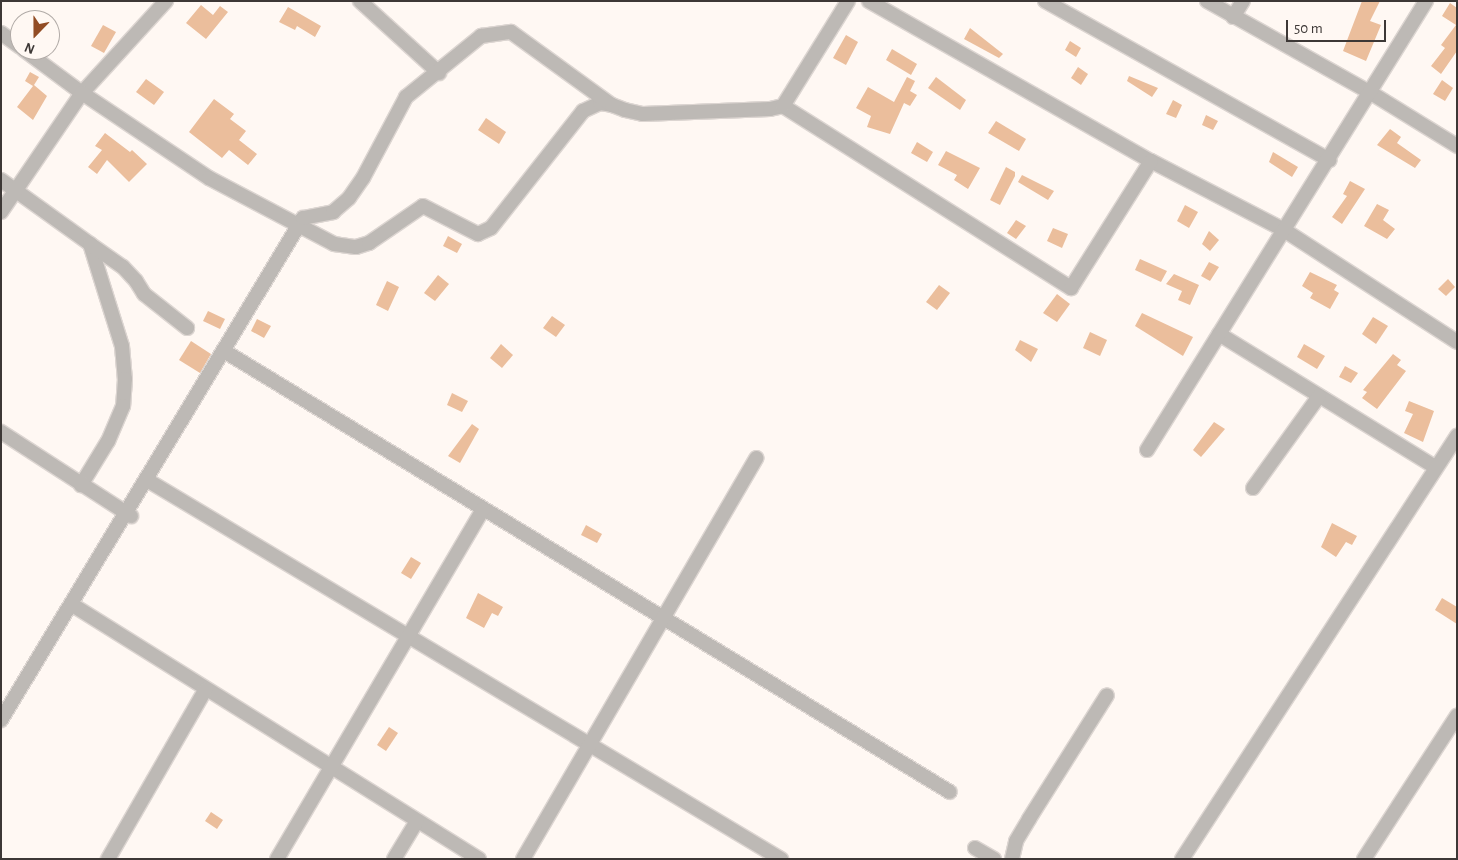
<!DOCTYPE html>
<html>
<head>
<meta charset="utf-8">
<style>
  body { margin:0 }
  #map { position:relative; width:1458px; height:860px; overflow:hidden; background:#fff8f3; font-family:"Alegreya Sans",sans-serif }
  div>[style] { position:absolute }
  .building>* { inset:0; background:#ebbe9c }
  .roads { filter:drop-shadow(1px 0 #dcd5d1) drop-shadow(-1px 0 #dcd5d1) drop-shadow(0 1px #dcd5d1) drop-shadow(0 -1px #dcd5d1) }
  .minor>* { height:14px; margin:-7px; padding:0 7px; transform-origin:7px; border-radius:7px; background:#bdb9b5 }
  span { translate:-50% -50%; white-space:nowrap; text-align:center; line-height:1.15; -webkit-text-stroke:4px #fff8f3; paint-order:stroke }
  .frame { position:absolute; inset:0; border:2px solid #3d3836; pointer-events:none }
  .north { position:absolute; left:10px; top:10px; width:50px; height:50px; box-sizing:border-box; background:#fff8f3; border:1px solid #b1aba7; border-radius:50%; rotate:202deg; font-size:14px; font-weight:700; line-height:20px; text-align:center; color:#3d3836 }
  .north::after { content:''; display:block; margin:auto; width:18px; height:22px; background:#924c24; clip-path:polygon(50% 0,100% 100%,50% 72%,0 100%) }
  .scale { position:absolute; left:1286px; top:20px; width:100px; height:22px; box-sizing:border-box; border:2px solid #3d3836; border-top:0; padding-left:6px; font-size:15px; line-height:18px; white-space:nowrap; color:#3d3836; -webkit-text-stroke:4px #fff8f3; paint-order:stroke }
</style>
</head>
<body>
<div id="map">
  <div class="building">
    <div style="clip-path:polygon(1362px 1px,1380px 1px,1370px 21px,1381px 25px,1366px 61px,1343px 51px)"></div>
    <div style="clip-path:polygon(1450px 3px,1457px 8px,1457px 51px,1441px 74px,1431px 66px,1445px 48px,1441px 45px,1456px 25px,1442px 16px)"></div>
    <div style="clip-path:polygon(201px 5px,213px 15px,220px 6px,228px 12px,206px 39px,186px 23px)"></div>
    <div style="clip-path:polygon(288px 7px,321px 26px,315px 37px,297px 26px,295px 30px,279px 22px)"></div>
    <div style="clip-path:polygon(103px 25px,116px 32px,104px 53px,91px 46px)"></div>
    <div style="clip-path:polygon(970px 28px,1003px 54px,999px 58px,964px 39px)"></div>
    <div style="clip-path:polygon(846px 35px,858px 42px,846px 65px,833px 58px)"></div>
    <div style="clip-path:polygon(1070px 41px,1081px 48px,1076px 57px,1065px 50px)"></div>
    <div style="clip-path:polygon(892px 49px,917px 64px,911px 75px,886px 60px)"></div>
    <div style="clip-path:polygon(1078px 67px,1088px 74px,1081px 85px,1071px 78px)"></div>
    <div style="clip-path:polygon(30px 72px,39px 77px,34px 85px,47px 96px,33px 120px,17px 107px,33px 86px,25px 81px)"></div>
    <div style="clip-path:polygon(1129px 76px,1158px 88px,1152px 97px,1127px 81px)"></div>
    <div style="clip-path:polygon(907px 77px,915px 81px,910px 91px,917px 95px,910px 106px,904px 103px,890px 134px,867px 127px,871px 116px,856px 108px,868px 87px,894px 102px)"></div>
    <div style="clip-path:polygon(936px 77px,966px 100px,960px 110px,928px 88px)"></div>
    <div style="clip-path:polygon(146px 79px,164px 92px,154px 105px,136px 92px)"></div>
    <div style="clip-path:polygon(1442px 80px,1453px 88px,1445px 101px,1433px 94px)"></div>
    <div style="clip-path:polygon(214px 99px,234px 114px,230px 119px,246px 131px,239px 140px,257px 154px,248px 165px,229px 150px,222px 158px,189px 132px)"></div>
    <div style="clip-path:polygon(1173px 100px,1182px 105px,1176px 118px,1166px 114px)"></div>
    <div style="clip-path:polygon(1206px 115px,1218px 121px,1213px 130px,1202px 125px)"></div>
    <div style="clip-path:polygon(486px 118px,506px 132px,499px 144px,478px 130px)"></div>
    <div style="clip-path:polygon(996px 121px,1026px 139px,1019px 151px,988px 133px)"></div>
    <div style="clip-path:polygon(1390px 129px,1401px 137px,1397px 143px,1421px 160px,1415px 168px,1377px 145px)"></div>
    <div style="clip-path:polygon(105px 133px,130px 152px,132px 150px,147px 164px,129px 182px,107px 160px,97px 174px,88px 167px,102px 150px,95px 146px)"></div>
    <div style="clip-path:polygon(917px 142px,933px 152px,927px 162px,911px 153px)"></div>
    <div style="clip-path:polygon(946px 151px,980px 168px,968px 189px,954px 180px,957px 175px,938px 165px)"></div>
    <div style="clip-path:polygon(1273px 152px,1298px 167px,1292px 177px,1269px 162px)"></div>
    <div style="clip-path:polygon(1006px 167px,1015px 172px,1015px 176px,1000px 205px,990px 200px)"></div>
    <div style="clip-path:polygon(1022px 175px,1054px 191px,1048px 200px,1018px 182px)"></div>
    <div style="clip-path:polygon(1350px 181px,1365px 189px,1342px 224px,1332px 217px,1347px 196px,1343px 194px)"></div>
    <div style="clip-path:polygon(1377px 204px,1389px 210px,1383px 220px,1395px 229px,1387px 239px,1364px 226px)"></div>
    <div style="clip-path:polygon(1185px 205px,1198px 212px,1189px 228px,1177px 221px)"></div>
    <div style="clip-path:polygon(1016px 220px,1026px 226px,1016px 239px,1007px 233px)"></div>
    <div style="clip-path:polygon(1053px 228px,1068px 234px,1062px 248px,1047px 241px)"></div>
    <div style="clip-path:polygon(1209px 231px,1219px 240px,1210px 251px,1202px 244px)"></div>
    <div style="clip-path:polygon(448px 236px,462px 244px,457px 253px,443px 246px)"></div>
    <div style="clip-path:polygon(1140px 259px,1167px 271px,1161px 282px,1135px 270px)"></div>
    <div style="clip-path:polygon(1209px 262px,1219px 267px,1210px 281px,1201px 276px)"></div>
    <div style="clip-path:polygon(1310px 272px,1337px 285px,1334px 290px,1339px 293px,1330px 309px,1310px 298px,1313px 293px,1302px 286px)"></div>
    <div style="clip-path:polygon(1174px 274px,1199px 285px,1190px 305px,1178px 300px,1182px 291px,1166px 284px)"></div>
    <div style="clip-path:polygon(438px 275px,449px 284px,435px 301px,424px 293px)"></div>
    <div style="clip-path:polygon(1448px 279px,1455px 287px,1446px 296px,1438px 289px)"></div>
    <div style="clip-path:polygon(387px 281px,399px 287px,388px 311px,376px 305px)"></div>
    <div style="clip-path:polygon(939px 285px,950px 293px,937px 310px,926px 302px)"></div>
    <div style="clip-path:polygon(1057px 294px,1070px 304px,1057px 322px,1043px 313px)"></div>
    <div style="clip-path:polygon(208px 311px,225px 319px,220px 329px,203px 321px)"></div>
    <div style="clip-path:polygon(1142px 313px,1193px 337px,1183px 356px,1135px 326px)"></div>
    <div style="clip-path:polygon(552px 316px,565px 325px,556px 337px,543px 328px)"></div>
    <div style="clip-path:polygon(1373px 317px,1388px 326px,1376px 344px,1362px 334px)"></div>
    <div style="clip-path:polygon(257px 319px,271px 326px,264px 338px,251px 331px)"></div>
    <div style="clip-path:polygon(1090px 332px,1107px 340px,1100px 356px,1083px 348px)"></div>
    <div style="clip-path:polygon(1020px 340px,1038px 349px,1031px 362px,1015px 350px)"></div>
    <div style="clip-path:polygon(191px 341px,211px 354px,200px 373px,179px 360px)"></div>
    <div style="clip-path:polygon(501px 344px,513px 355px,502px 368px,490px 358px)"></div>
    <div style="clip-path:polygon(1304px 344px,1325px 356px,1317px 369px,1297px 357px)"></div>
    <div style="clip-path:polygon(1393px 354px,1401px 360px,1397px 365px,1406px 371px,1377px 409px,1362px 398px,1367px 392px,1363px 390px)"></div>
    <div style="clip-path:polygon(1345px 366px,1358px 373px,1351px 383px,1339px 377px)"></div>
    <div style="clip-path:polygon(452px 393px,468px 401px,462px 412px,447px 405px)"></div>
    <div style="clip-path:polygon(1409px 401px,1434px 411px,1423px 442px,1404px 433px,1413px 414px,1405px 411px)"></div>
    <div style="clip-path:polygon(1214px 422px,1225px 429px,1201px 457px,1193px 450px)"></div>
    <div style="clip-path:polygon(472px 424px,479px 429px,460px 463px,448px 456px)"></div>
    <div style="clip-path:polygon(1332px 523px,1357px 536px,1352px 545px,1346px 542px,1336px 557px,1321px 547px)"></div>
    <div style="clip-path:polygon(586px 525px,602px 534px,597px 543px,581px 535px)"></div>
    <div style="clip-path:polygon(411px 557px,421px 563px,411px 579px,401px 573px)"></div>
    <div style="clip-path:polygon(478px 593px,503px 607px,498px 616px,492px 613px,484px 628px,466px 618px)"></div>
    <div style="clip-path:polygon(1442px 598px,1457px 607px,1457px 624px,1435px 610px)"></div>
    <div style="clip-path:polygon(389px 727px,398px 733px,386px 751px,377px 745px)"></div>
    <div style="clip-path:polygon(211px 812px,223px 820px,217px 829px,205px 821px)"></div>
  </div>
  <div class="roads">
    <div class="minor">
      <div style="left:360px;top:1px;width:107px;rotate:42.3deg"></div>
      <div style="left:869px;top:1px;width:324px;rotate:29.6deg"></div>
      <div style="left:1151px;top:161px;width:150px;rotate:27.4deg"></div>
      <div style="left:1284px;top:230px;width:206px;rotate:32.9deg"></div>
      <div style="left:1045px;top:1px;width:326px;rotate:29.2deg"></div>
      <div style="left:1207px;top:1px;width:188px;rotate:29.3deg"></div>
      <div style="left:1371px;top:93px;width:101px;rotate:31.6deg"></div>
      <div style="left:1233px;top:17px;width:19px;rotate:-58deg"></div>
      <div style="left:1px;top:33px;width:24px;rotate:36deg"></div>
      <div style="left:24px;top:50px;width:72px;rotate:36.6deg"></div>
      <div style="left:82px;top:93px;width:125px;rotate:-47.6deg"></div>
      <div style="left:783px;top:106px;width:341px;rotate:32.3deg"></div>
      <div style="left:1071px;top:288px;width:150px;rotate:-57.8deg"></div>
      <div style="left:1px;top:180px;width:110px;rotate:35.7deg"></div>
      <div style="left:90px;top:244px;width:107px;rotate:72.6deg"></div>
      <div style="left:122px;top:346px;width:33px;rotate:85deg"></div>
      <div style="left:125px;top:379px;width:27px;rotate:94deg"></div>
      <div style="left:123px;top:406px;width:38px;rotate:113deg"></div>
      <div style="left:108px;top:441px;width:52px;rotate:121.5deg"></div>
      <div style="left:1px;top:212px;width:144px;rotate:-55.8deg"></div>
      <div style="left:82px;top:93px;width:153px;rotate:33.8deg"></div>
      <div style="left:209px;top:178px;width:141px;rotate:27.8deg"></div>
      <div style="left:334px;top:244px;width:22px;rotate:8deg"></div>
      <div style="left:356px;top:247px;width:14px;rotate:-17deg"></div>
      <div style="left:369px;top:243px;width:65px;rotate:-34.4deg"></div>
      <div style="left:423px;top:206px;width:62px;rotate:27deg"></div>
      <div style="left:478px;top:234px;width:14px;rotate:-25deg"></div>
      <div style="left:491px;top:228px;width:149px;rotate:-51.8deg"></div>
      <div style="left:583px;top:111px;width:19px;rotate:-25deg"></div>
      <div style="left:600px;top:103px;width:12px;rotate:9deg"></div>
      <div style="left:90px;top:244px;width:40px;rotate:34.9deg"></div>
      <div style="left:123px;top:267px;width:19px;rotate:47deg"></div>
      <div style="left:136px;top:281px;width:15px;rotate:58deg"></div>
      <div style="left:144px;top:294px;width:55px;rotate:38.3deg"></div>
      <div style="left:1219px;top:334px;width:254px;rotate:31.6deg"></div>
      <div style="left:224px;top:351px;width:849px;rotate:31.28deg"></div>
      <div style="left:1px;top:432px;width:155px;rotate:32.9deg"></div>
      <div style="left:1147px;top:450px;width:529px;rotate:-58.14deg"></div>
      <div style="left:147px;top:480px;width:739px;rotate:30.87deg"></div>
      <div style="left:1253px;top:488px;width:113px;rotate:-54.3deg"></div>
      <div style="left:71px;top:604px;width:481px;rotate:32deg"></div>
      <div style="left:1px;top:720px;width:586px;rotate:-58.97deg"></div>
      <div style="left:303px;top:218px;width:31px;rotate:-11deg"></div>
      <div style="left:333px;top:212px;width:21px;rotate:-41deg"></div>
      <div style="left:349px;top:198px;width:24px;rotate:-55deg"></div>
      <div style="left:363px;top:178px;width:92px;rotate:-62deg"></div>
      <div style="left:406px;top:97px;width:97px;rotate:-39.1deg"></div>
      <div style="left:481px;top:36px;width:30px;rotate:-8deg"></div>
      <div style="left:511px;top:32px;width:125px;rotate:35.9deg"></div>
      <div style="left:612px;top:105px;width:14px;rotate:21deg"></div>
      <div style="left:625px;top:110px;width:18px;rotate:13deg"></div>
      <div style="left:643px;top:114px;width:127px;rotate:-2.3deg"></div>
      <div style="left:770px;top:109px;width:13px;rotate:-13deg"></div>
      <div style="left:783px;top:106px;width:123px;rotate:-58.2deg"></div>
      <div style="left:975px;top:848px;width:22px;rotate:30deg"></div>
      <div style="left:108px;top:859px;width:195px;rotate:-60.1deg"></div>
      <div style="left:277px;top:859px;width:406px;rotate:-59.5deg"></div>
      <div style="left:394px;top:859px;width:44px;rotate:-58.8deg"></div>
      <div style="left:523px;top:859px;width:464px;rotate:-59.8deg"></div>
      <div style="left:1012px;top:859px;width:18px;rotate:-77deg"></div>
      <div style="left:1016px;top:841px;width:26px;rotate:-59deg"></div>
      <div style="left:1029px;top:819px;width:146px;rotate:-57.8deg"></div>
      <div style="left:1182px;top:859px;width:505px;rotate:-56.97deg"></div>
      <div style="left:1364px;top:859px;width:171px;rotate:-57deg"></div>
    </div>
  </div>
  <div class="frame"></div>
  <div class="north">N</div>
  <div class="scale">50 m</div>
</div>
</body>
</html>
